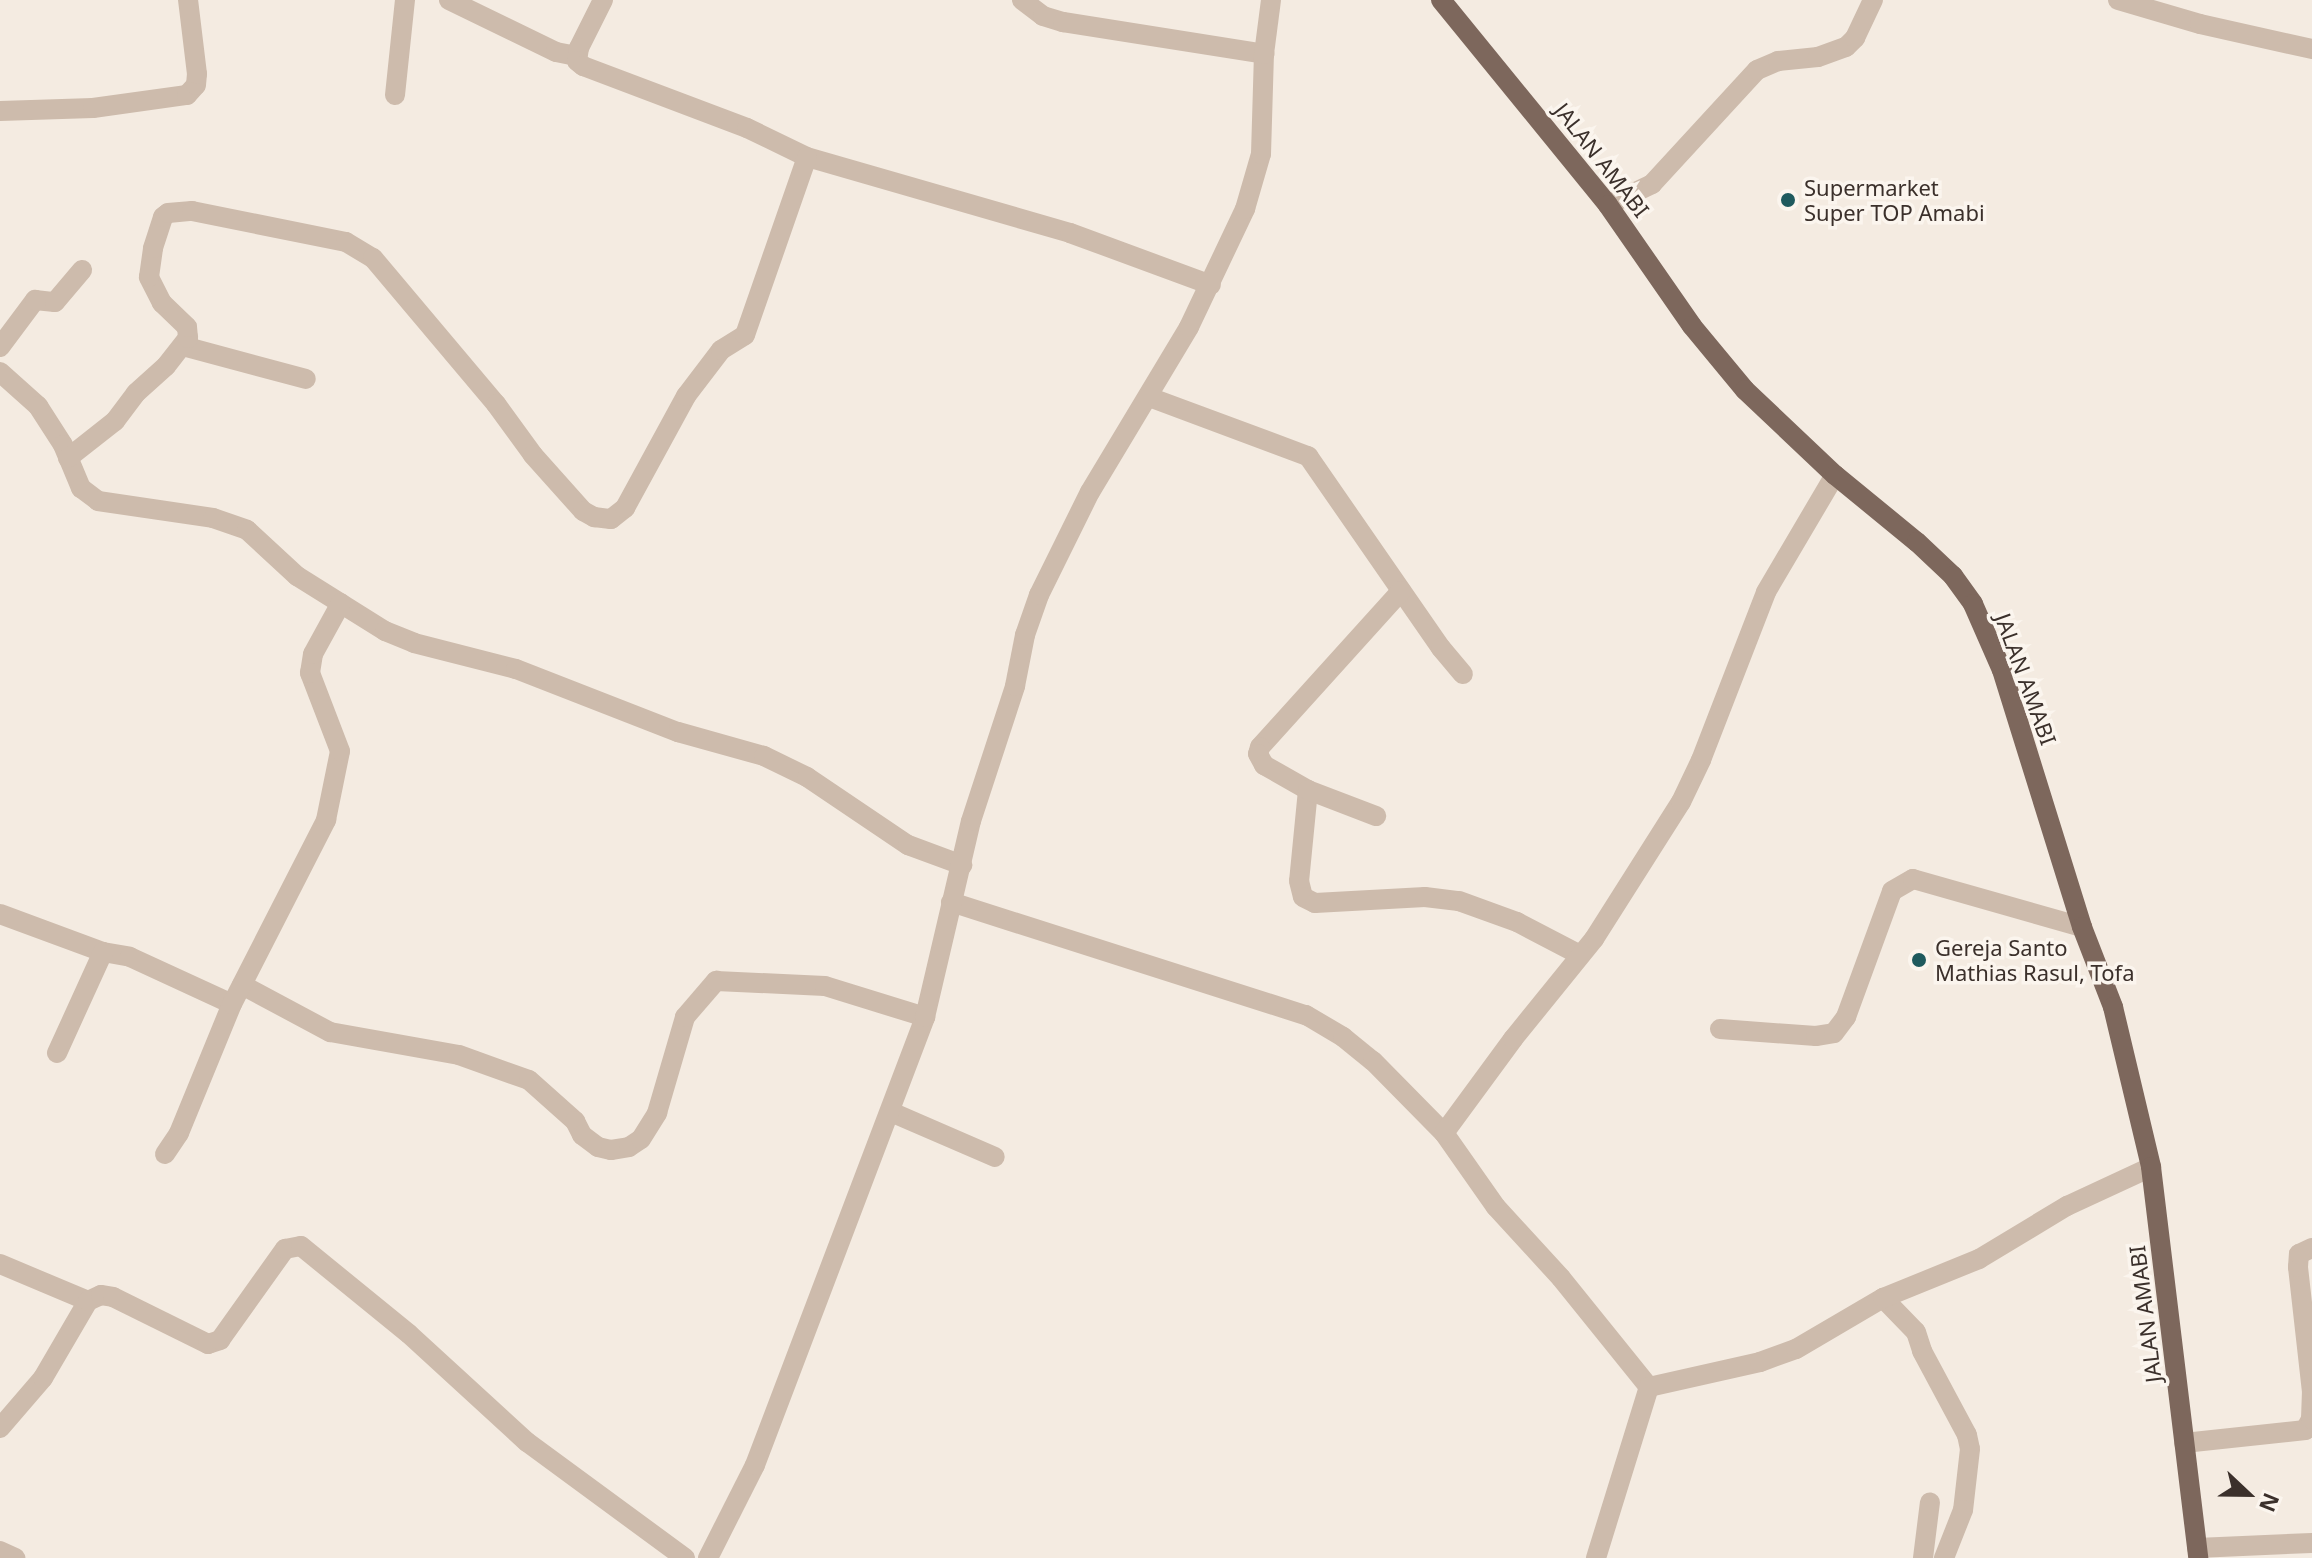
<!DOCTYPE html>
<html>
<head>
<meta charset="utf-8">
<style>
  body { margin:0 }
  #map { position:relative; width:2312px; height:1558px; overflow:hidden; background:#f4ebe1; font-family:"Noto Sans",sans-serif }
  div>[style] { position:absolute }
  .minor>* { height:20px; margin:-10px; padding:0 10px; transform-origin:10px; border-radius:10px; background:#cdbbac }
  .primary>* { height:20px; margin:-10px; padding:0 10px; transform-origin:10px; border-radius:10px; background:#7d675c }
  .dots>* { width:22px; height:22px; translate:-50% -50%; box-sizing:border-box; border:4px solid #fbf5ee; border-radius:50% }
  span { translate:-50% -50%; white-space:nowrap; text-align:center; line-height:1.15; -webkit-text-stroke:7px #fbf5ee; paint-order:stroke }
  .street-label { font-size:22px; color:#3b302b }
  .poi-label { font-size:22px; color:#3b302b }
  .left { translate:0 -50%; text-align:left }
  .north { position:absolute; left:2208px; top:1454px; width:80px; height:80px; -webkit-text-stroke:6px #fbf5ee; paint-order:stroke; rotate:112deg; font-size:22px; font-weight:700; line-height:32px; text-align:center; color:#3b302b }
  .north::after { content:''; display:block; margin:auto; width:28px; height:36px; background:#3b302b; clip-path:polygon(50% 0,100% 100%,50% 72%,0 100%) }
</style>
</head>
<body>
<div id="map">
  <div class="minor">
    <div style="left:449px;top:0;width:119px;rotate:25.9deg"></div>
    <div style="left:556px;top:52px;width:20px;rotate:11deg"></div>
    <div style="left:603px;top:0;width:54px;rotate:116.6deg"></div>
    <div style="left:579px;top:48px;width:13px;rotate:99deg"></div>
    <div style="left:577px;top:61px;width:8px;rotate:40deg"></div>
    <div style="left:583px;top:66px;width:175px;rotate:20.7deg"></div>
    <div style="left:747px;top:128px;width:67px;rotate:25.8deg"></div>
    <div style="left:807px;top:157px;width:274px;rotate:16.1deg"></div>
    <div style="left:1070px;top:233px;width:150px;rotate:20.2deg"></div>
    <div style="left:1022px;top:0;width:26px;rotate:37deg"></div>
    <div style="left:1043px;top:16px;width:21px;rotate:17deg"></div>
    <div style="left:1063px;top:22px;width:204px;rotate:9deg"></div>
    <div style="left:2118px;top:0;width:85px;rotate:16.3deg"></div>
    <div style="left:2200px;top:24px;width:115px;rotate:12.6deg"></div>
    <div style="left:395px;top:95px;width:96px;rotate:-84deg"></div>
    <div style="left:0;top:111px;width:93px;rotate:-1.8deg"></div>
    <div style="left:93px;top:108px;width:95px;rotate:-7.9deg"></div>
    <div style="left:187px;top:95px;width:13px;rotate:-48deg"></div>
    <div style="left:196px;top:85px;width:11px;rotate:-85deg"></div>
    <div style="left:197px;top:74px;width:75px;rotate:-96.9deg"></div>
    <div style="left:1608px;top:205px;width:49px;rotate:-25.5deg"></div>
    <div style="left:1652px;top:184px;width:155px;rotate:-47.4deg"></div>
    <div style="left:1757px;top:70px;width:23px;rotate:-23deg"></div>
    <div style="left:1778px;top:61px;width:40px;rotate:-5.7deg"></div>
    <div style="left:1818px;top:57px;width:30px;rotate:-20deg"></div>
    <div style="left:1846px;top:47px;width:13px;rotate:-45deg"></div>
    <div style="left:1855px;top:38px;width:42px;rotate:-64.7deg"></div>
    <div style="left:183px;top:346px;width:127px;rotate:15deg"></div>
    <div style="left:0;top:347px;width:59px;rotate:-53.3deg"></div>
    <div style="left:35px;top:300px;width:20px;rotate:6deg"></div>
    <div style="left:55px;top:302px;width:42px;rotate:-49.8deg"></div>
    <div style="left:0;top:372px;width:51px;rotate:41.8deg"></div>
    <div style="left:38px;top:406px;width:46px;rotate:57.3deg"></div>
    <div style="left:63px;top:445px;width:47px;rotate:67.3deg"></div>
    <div style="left:81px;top:488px;width:21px;rotate:37deg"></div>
    <div style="left:98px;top:501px;width:116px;rotate:8.4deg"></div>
    <div style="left:213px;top:518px;width:36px;rotate:19deg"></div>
    <div style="left:247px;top:530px;width:68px;rotate:42.6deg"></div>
    <div style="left:297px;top:576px;width:104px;rotate:32deg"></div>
    <div style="left:385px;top:631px;width:31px;rotate:22deg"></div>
    <div style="left:414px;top:643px;width:105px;rotate:14.3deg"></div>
    <div style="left:516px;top:669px;width:174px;rotate:21.3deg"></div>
    <div style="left:678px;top:732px;width:89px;rotate:15.6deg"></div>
    <div style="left:764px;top:756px;width:48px;rotate:26deg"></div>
    <div style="left:807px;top:777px;width:122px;rotate:34deg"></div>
    <div style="left:908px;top:845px;width:58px;rotate:20.3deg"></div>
    <div style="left:1149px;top:397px;width:170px;rotate:20.4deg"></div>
    <div style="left:1308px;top:456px;width:234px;rotate:55.3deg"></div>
    <div style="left:1441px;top:648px;width:34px;rotate:50deg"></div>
    <div style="left:68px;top:458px;width:60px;rotate:-38.2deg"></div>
    <div style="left:115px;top:421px;width:35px;rotate:-53deg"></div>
    <div style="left:136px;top:393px;width:40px;rotate:-42deg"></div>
    <div style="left:166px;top:366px;width:36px;rotate:-52deg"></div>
    <div style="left:188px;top:338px;width:11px;rotate:-95deg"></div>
    <div style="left:187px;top:327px;width:35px;rotate:-136deg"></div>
    <div style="left:162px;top:303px;width:29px;rotate:-117deg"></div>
    <div style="left:149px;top:277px;width:29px;rotate:-82deg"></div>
    <div style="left:153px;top:248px;width:33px;rotate:-72deg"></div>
    <div style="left:163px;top:217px;width:6px;rotate:-39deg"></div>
    <div style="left:168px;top:213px;width:24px;rotate:-5deg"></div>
    <div style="left:192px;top:211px;width:157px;rotate:11.4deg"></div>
    <div style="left:346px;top:242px;width:31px;rotate:31deg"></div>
    <div style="left:373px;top:258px;width:191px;rotate:49.9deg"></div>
    <div style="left:496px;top:404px;width:63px;rotate:54deg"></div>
    <div style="left:533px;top:455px;width:75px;rotate:48.2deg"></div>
    <div style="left:583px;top:511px;width:13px;rotate:29deg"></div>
    <div style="left:594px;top:517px;width:17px;rotate:7deg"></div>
    <div style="left:611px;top:519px;width:18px;rotate:-38deg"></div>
    <div style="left:625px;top:508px;width:128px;rotate:-61.4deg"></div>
    <div style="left:686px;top:396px;width:58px;rotate:-52.7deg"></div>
    <div style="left:721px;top:350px;width:28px;rotate:-32deg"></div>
    <div style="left:745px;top:335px;width:188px;rotate:-70.8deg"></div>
    <div style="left:1401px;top:591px;width:210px;rotate:132.1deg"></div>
    <div style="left:1260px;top:747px;width:7px;rotate:106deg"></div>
    <div style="left:1258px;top:754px;width:13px;rotate:61deg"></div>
    <div style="left:1264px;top:765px;width:51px;rotate:29.6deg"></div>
    <div style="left:1308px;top:790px;width:91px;rotate:95.6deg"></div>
    <div style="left:1299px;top:881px;width:16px;rotate:76deg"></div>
    <div style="left:1303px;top:897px;width:13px;rotate:27deg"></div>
    <div style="left:1315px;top:903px;width:110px;rotate:-3.1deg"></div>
    <div style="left:1425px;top:897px;width:34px;rotate:7deg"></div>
    <div style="left:1459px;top:901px;width:62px;rotate:19.9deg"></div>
    <div style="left:1517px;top:922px;width:71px;rotate:27.6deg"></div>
    <div style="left:1308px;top:790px;width:73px;rotate:20.9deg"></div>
    <div style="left:951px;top:902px;width:373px;rotate:17.7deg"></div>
    <div style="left:1306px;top:1015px;width:43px;rotate:30.7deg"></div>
    <div style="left:1343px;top:1037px;width:38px;rotate:39deg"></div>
    <div style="left:1373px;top:1061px;width:101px;rotate:45.4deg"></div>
    <div style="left:1444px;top:1133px;width:90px;rotate:54.9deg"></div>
    <div style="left:1496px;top:1207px;width:96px;rotate:47.5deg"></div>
    <div style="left:1561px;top:1278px;width:140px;rotate:51.1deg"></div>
    <div style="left:0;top:914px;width:110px;rotate:20.3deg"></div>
    <div style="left:103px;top:952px;width:27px;rotate:10deg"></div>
    <div style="left:130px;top:957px;width:112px;rotate:24.7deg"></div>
    <div style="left:242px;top:985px;width:100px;rotate:28.1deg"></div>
    <div style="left:330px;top:1032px;width:131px;rotate:10.1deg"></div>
    <div style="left:459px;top:1055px;width:74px;rotate:19.7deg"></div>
    <div style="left:529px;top:1080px;width:62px;rotate:41.7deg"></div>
    <div style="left:575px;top:1121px;width:16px;rotate:63deg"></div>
    <div style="left:582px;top:1135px;width:20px;rotate:37deg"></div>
    <div style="left:598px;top:1147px;width:13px;rotate:13deg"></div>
    <div style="left:611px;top:1150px;width:18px;rotate:-9deg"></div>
    <div style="left:629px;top:1147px;width:14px;rotate:-34deg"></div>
    <div style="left:641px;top:1139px;width:31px;rotate:-58deg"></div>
    <div style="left:657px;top:1113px;width:100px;rotate:-73.7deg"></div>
    <div style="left:685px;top:1017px;width:48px;rotate:-49.3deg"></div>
    <div style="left:716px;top:981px;width:109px;rotate:2.6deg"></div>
    <div style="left:825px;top:986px;width:105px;rotate:17.2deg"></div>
    <div style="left:1720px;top:1029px;width:96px;rotate:4.2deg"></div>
    <div style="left:1816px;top:1036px;width:18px;rotate:-9deg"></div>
    <div style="left:1834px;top:1033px;width:20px;rotate:-53deg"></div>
    <div style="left:1846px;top:1017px;width:134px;rotate:-69.9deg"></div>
    <div style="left:1892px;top:891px;width:24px;rotate:-30deg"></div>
    <div style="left:1913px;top:879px;width:176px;rotate:15.9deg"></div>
    <div style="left:57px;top:1053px;width:111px;rotate:-65.5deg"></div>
    <div style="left:891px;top:1112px;width:113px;rotate:23.4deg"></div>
    <div style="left:1444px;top:1133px;width:117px;rotate:-53.7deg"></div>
    <div style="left:1513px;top:1039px;width:129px;rotate:-51deg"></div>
    <div style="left:1594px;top:939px;width:162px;rotate:-57.6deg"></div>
    <div style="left:1681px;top:802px;width:47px;rotate:-64.5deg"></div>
    <div style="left:1701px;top:760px;width:180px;rotate:-68.8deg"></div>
    <div style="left:1766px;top:592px;width:136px;rotate:-59.5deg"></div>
    <div style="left:165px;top:1154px;width:25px;rotate:-56deg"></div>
    <div style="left:179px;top:1133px;width:139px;rotate:-67.7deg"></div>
    <div style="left:232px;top:1004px;width:207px;rotate:-62.9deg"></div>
    <div style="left:326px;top:820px;width:70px;rotate:-78.5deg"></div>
    <div style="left:340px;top:751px;width:84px;rotate:-111deg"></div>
    <div style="left:310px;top:673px;width:19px;rotate:-81deg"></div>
    <div style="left:313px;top:654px;width:58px;rotate:-61.2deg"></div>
    <div style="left:0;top:1264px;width:95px;rotate:22.8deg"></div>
    <div style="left:1883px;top:1298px;width:47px;rotate:45.9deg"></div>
    <div style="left:1916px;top:1332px;width:20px;rotate:72deg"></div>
    <div style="left:1922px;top:1351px;width:95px;rotate:61.8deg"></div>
    <div style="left:1967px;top:1435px;width:14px;rotate:78deg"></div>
    <div style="left:1970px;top:1449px;width:61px;rotate:96.5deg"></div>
    <div style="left:1963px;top:1510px;width:52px;rotate:111.6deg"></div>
    <div style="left:2312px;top:1392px;width:126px;rotate:-96.4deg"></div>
    <div style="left:2298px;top:1267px;width:13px;rotate:-86deg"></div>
    <div style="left:2299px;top:1254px;width:14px;rotate:-25deg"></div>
    <div style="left:0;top:1428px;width:66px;rotate:-49.3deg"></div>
    <div style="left:43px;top:1378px;width:89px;rotate:-59.7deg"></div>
    <div style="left:88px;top:1301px;width:14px;rotate:-25deg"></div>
    <div style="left:101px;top:1295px;width:12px;rotate:9deg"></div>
    <div style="left:113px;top:1297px;width:106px;rotate:26.3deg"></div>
    <div style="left:208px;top:1344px;width:13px;rotate:-18deg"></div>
    <div style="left:220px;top:1340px;width:112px;rotate:-54.5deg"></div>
    <div style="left:285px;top:1249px;width:16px;rotate:-11deg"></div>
    <div style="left:301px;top:1246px;width:139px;rotate:39.2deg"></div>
    <div style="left:409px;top:1334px;width:160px;rotate:42.5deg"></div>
    <div style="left:527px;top:1442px;width:196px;rotate:36.3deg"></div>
    <div style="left:2184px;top:1443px;width:122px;rotate:-6.1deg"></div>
    <div style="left:2305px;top:1430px;width:13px;rotate:-61deg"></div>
    <div style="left:2311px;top:1419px;width:27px;rotate:-88deg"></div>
    <div style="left:2197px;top:1548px;width:115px;rotate:-2.5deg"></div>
    <div style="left:0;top:1551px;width:17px;rotate:25deg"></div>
    <div style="left:708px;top:1558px;width:104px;rotate:-63.2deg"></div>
    <div style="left:755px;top:1465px;width:479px;rotate:-69.2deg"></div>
    <div style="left:925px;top:1017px;width:201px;rotate:-76.8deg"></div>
    <div style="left:971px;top:821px;width:142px;rotate:-71.9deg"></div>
    <div style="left:1015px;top:686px;width:52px;rotate:-78.9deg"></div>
    <div style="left:1025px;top:635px;width:42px;rotate:-70.7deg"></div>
    <div style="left:1039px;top:595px;width:115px;rotate:-63.7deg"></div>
    <div style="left:1090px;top:492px;width:192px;rotate:-59deg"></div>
    <div style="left:1189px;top:327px;width:131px;rotate:-64.6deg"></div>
    <div style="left:1245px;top:209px;width:57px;rotate:-73.8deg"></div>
    <div style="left:1261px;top:154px;width:100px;rotate:-88.3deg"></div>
    <div style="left:1264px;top:54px;width:54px;rotate:-82.6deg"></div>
    <div style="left:1596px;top:1558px;width:179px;rotate:-72.8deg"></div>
    <div style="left:1649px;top:1387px;width:114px;rotate:-12.7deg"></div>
    <div style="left:1760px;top:1362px;width:38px;rotate:-20deg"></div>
    <div style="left:1796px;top:1349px;width:101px;rotate:-30.4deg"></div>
    <div style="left:1883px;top:1298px;width:104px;rotate:-22.1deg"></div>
    <div style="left:1979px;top:1259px;width:103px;rotate:-31.1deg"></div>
    <div style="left:2067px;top:1206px;width:93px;rotate:-24.9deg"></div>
    <div style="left:1923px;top:1558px;width:56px;rotate:-82.9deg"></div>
  </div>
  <div class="primary">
    <div style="left:1441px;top:0;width:264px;rotate:50.8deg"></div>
    <div style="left:1608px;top:205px;width:147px;rotate:55.2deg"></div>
    <div style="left:1692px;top:326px;width:83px;rotate:50.4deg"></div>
    <div style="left:1745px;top:390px;width:124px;rotate:43.4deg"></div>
    <div style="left:1835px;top:475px;width:106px;rotate:39.3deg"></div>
    <div style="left:1917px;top:542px;width:50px;rotate:43.4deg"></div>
    <div style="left:1953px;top:576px;width:34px;rotate:54deg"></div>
    <div style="left:1973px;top:604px;width:72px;rotate:66.3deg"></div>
    <div style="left:2002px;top:670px;width:269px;rotate:72.7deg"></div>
    <div style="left:2082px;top:927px;width:86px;rotate:68.8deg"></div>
    <div style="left:2113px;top:1007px;width:164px;rotate:76.6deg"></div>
    <div style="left:2151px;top:1167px;width:394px;rotate:83.1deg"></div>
  </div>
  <div class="dots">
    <div style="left:1788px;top:200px;background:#1f5a5e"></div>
    <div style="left:1919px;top:960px;background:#1f5a5e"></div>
  </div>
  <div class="street-label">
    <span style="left:1602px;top:160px;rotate:52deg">JALAN AMABI</span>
    <span style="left:2026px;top:679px;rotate:70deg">JALAN AMABI</span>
    <span style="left:2145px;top:1314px;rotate:-97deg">JALAN AMABI</span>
  </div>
  <div class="poi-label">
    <span class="left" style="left:1804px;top:200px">Supermarket<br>Super TOP Amabi</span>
    <span class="left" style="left:1935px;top:960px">Gereja Santo<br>Mathias Rasul, Tofa</span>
  </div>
  <div class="north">N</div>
</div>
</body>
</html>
